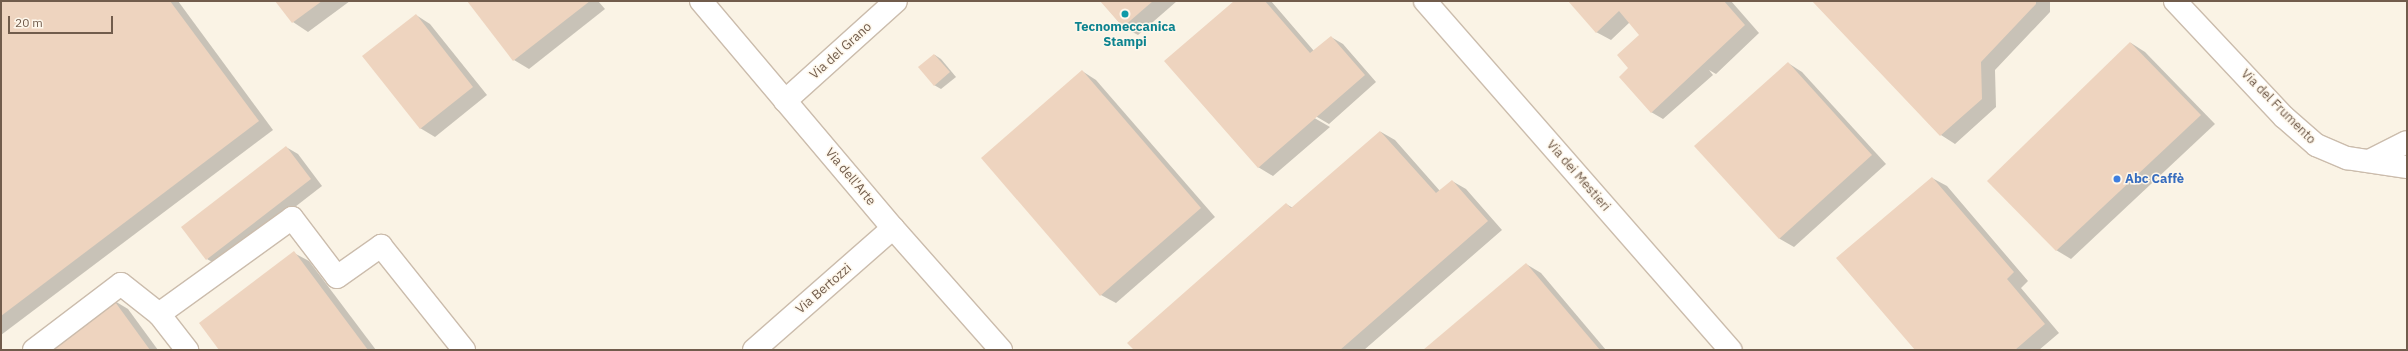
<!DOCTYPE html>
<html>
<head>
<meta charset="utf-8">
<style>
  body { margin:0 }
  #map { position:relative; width:2408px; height:351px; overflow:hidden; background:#faf3e5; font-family:"IBM Plex Sans",sans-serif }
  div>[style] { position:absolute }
  .shadow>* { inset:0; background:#0003 }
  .building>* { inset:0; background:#eed4bf }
  .roads { filter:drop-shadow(1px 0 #cbbcac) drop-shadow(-1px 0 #cbbcac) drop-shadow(0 1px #cbbcac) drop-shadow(0 -1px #cbbcac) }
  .minor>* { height:22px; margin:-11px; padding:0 11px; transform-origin:11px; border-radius:11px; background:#fff }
  .dots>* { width:11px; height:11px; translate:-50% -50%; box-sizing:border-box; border:2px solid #fef7eb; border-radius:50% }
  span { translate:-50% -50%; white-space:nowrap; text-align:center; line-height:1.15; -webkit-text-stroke:3px #fef7eb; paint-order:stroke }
  .culture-label { font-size:13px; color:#0d838f; font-weight:700 }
  .street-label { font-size:13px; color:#715c4c }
  .shop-label { font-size:13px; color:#366cbe; font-weight:700 }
  .left { translate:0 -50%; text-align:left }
  .frame { position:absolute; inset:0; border:2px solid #715c4c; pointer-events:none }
  .scale { position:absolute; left:8px; top:16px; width:105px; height:18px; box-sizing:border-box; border:2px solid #715c4c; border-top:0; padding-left:5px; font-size:12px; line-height:14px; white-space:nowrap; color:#715c4c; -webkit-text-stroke:3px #fef7eb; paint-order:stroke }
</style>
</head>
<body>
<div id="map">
  <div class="shadow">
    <div style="clip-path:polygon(1px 1px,178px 1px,273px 130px,1px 335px)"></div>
    <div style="clip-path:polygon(277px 1px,350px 1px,308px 32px,293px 22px)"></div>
    <div style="clip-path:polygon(468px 1px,598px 1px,605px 9px,529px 69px,514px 60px)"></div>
    <div style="clip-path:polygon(1101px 1px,1177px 1px,1138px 35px,1123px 27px)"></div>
    <div style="clip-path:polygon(1235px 1px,1271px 1px,1314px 51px,1331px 37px,1343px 44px,1376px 82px,1329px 124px,1312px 114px,1311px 116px,1330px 127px,1273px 176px,1258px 167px)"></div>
    <div style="clip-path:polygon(1570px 1px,1731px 1px,1759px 33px,1716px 74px,1709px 70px,1713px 75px,1663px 119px,1651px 112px,1630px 68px,1641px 35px,1630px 22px,1611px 40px,1596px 32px)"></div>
    <div style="clip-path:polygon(1813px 1px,2050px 1px,2050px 12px,1995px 70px,1996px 107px,1955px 144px,1941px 135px)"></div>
    <div style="clip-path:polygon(416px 15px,430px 24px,487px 95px,435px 137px,420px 128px)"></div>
    <div style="clip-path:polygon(2131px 43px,2145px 52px,2215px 124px,2071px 259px,2056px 250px)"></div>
    <div style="clip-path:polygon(935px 55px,941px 59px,956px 77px,941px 89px,934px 85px)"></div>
    <div style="clip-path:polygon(1788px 63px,1802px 72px,1886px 164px,1794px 247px,1780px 239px,1696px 146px)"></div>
    <div style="clip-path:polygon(1082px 71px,1096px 80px,1215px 217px,1116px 303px,1101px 295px)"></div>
    <div style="clip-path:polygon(1381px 132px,1395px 140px,1440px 191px,1452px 181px,1466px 189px,1502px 230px,1364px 350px,1135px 350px,1286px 204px,1293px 208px)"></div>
    <div style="clip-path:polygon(286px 147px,298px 154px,322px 186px,219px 266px,207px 259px)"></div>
    <div style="clip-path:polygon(1932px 178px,1947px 186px,2028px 281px,2021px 288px,2059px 333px,2039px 350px,1917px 350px)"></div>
    <div style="clip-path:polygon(294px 253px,309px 261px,376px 350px,220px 350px)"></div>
    <div style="clip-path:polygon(1526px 264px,1541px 273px,1606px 350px,1425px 350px)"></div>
    <div style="clip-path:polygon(113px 300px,128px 309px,158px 350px,49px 350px)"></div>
  </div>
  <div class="building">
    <div style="clip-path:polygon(1px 1px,170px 1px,259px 121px,1px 316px)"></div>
    <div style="clip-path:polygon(275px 1px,322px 1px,292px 23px)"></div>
    <div style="clip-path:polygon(467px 1px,590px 1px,513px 61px)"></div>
    <div style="clip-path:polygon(1100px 1px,1153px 1px,1123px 27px)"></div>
    <div style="clip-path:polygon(1234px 1px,1265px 1px,1310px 53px,1331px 36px,1365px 75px,1258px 168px,1164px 61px)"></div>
    <div style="clip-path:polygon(1568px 1px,1724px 1px,1745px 25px,1651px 113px,1619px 77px,1628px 68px,1617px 55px,1639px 35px,1619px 11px,1596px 33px)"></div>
    <div style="clip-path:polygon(1812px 1px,2036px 1px,2036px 4px,1981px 62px,1982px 99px,1940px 136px)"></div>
    <div style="clip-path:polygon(416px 14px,473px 87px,420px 129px,362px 56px)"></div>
    <div style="clip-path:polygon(2130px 42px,2201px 115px,2056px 251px,1987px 181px)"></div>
    <div style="clip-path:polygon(934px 54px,950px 72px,934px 86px,918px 67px)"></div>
    <div style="clip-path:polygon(1788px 62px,1872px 155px,1779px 239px,1694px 146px)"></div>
    <div style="clip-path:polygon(1082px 70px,1201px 208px,1100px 296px,981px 158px)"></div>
    <div style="clip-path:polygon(1380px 131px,1436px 193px,1452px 180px,1488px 221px,1340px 350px,1134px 350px,1127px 343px,1286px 203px,1291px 208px)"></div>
    <div style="clip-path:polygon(286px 146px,311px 179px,206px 260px,181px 227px)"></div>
    <div style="clip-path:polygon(1932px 177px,2014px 272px,2007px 279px,2045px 324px,2015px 350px,1915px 350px,1836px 258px)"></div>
    <div style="clip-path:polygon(294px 251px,368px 350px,219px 350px,199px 323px)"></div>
    <div style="clip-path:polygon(1526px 263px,1600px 350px,1423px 350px)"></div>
    <div style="clip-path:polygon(113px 299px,150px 350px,47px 350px)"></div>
  </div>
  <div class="roads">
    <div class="minor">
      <div style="left:701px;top:1px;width:297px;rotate:49.8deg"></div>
      <div style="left:893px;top:228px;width:163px;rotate:48.5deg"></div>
      <div style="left:1425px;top:1px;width:464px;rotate:48.8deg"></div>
      <div style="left:2175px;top:1px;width:159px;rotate:46.8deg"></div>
      <div style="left:2284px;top:117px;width:43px;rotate:41.2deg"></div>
      <div style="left:2316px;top:145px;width:34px;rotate:23deg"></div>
      <div style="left:2347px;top:158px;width:61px;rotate:8.5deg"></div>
      <div style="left:785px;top:101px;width:149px;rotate:-42deg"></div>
      <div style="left:2369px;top:161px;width:42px;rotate:-26.6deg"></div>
      <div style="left:159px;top:314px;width:46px;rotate:52.1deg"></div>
      <div style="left:34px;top:350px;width:109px;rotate:-37.2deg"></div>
      <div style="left:121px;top:284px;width:48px;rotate:38.3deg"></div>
      <div style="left:159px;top:314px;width:164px;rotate:-35.8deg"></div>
      <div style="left:292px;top:218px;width:74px;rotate:52.7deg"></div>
      <div style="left:337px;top:277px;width:54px;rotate:-35.2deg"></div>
      <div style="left:381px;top:246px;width:133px;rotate:51.4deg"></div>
      <div style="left:754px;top:350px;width:185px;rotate:-41.3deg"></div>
    </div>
  </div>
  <div class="dots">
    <div style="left:1125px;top:14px;background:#0f9aa8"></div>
    <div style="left:2117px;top:179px;background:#3f7fe0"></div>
  </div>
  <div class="culture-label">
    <span style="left:1125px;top:35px">Tecnomeccanica<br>Stampi</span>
  </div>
  <div class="street-label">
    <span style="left:841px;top:51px;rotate:-42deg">Via del Grano</span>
    <span style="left:2278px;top:107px;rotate:45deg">Via del Frumento</span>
    <span style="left:1578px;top:176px;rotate:49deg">Via dei Mestieri</span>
    <span style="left:850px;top:177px;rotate:50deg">Via dell'Arte</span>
    <span style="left:824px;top:289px;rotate:-41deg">Via Bertozzi</span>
  </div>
  <div class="shop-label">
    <span class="left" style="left:2125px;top:179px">Abc Caffè</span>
  </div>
  <div class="frame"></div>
  <div class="scale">20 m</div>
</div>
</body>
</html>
